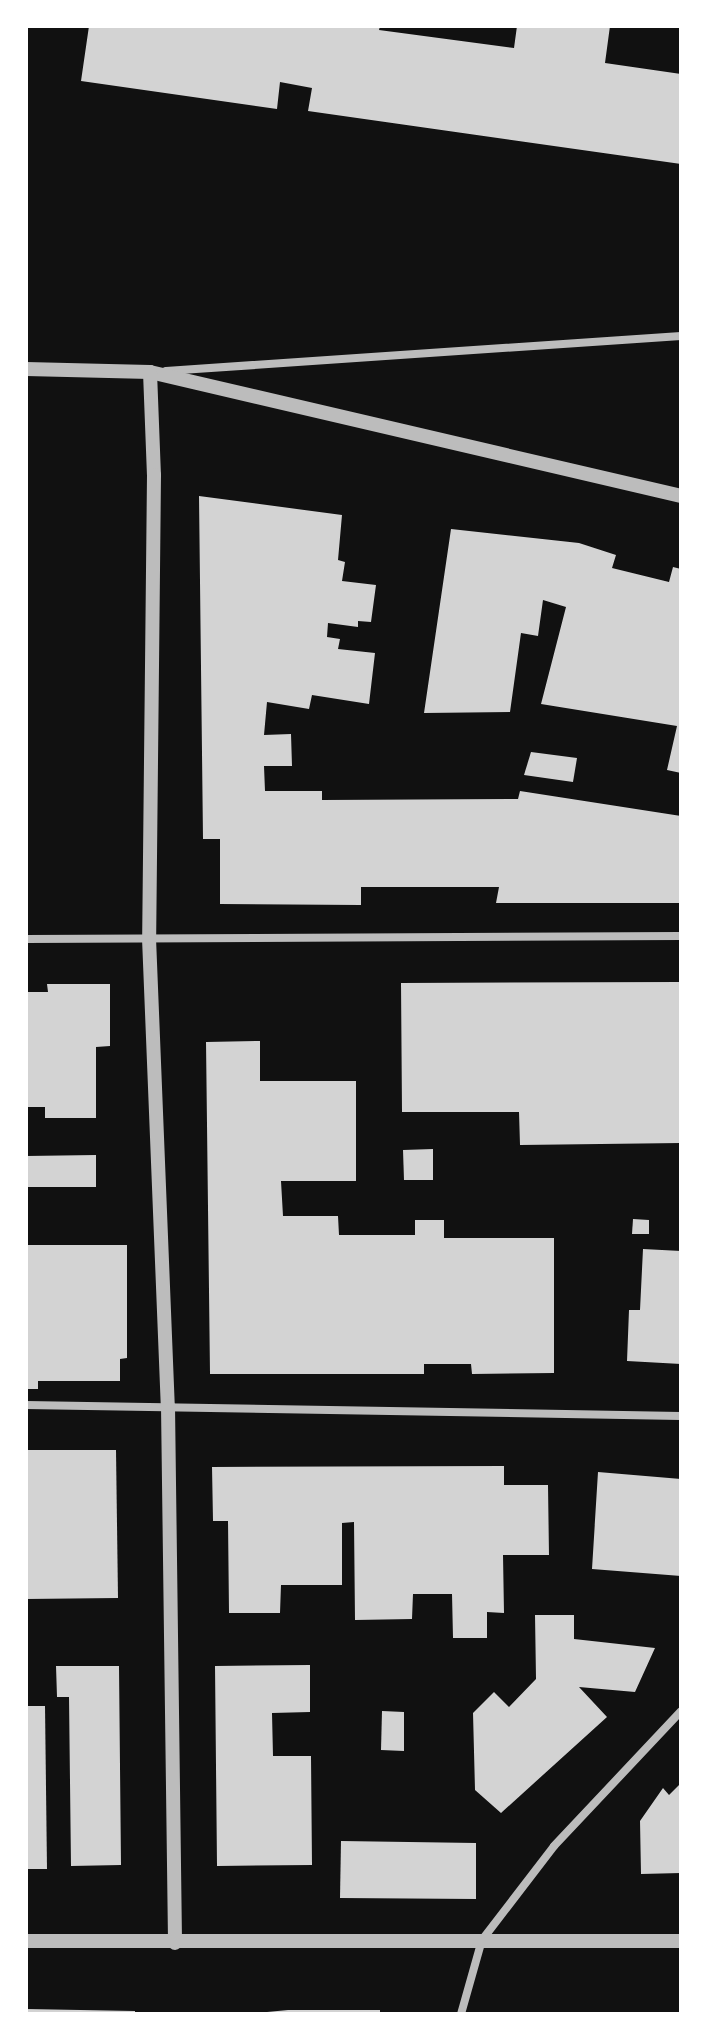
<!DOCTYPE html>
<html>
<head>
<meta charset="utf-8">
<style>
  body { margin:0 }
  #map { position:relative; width:707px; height:2040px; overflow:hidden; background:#111; font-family:"Noto Sans",sans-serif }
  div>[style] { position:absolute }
  .building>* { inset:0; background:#d3d3d3 }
  .minor>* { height:8px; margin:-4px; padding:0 4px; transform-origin:4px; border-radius:4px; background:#bcbcbc }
  .tertiary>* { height:14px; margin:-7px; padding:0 7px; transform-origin:7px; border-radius:7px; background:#bcbcbc }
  span { translate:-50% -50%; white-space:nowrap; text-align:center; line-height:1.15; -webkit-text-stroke:6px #fff; paint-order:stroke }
  .frame { position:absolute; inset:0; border:28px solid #fff; pointer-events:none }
</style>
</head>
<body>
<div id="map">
  <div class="building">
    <div style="clip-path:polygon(89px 26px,380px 26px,379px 30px,514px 48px,517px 26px,610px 26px,605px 63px,681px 74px,681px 164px,308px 111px,312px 88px,280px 82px,277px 109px,81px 81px)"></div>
    <div style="clip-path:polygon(199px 496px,342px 515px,338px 560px,345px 562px,342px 581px,376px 585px,371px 622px,358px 621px,358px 627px,328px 623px,327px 637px,340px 639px,338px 649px,375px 653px,369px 704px,312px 695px,309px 709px,267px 702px,264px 735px,291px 734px,292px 766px,264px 766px,265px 791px,322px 791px,322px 800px,518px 799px,520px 791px,681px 816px,681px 903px,496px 903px,499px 887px,361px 887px,361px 905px,220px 904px,220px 839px,203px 839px)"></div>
    <div style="clip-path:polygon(451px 529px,579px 543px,616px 555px,612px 568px,669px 582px,673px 567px,681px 569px,681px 773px,667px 770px,677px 726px,541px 704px,566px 607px,543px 600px,538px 636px,521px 633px,510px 712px,424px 713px)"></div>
    <div style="clip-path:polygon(531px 752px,577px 758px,573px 782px,524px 775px)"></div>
    <div style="clip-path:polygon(681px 982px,681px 1143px,520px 1145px,519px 1112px,402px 1112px,401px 983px)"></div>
    <div style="clip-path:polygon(47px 984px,110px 984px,110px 1046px,96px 1047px,96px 1118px,45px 1118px,45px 1107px,26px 1107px,26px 992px,48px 992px)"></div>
    <div style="clip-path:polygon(260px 1041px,260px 1081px,356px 1081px,356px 1181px,281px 1181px,283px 1216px,338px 1216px,339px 1235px,415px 1235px,415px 1220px,444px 1220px,444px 1238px,554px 1238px,554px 1373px,472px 1374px,471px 1364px,424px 1364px,424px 1374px,210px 1374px,206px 1042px)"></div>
    <div style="clip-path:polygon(433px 1149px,433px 1180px,404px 1180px,403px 1150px)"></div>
    <div style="clip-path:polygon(96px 1155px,96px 1187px,26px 1187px,26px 1156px)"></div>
    <div style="clip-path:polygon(633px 1219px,649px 1220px,649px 1234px,632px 1234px)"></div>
    <div style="clip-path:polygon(26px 1245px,127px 1245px,127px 1358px,120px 1359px,120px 1381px,38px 1381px,38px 1389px,26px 1389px)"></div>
    <div style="clip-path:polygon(643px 1249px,681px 1251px,681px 1364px,627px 1361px,629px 1310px,640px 1310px)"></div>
    <div style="clip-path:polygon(26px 1450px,116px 1450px,118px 1598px,26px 1599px)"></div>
    <div style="clip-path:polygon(504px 1466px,504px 1485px,548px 1485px,549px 1555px,503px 1555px,504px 1613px,487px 1612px,487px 1638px,453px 1638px,452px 1594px,413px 1594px,412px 1619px,355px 1620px,354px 1522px,342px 1523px,342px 1585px,281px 1585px,280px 1613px,229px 1613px,228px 1521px,213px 1521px,212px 1467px)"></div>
    <div style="clip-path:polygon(598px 1472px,681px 1479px,681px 1576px,592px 1569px)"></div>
    <div style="clip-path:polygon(535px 1615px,574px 1615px,574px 1639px,655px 1648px,635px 1692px,579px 1687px,607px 1717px,501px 1813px,475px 1790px,473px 1713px,494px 1692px,509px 1707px,536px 1679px)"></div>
    <div style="clip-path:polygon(310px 1665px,310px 1712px,272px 1713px,273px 1756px,311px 1756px,312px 1865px,217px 1866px,215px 1666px)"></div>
    <div style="clip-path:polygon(56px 1666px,119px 1666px,121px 1865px,71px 1866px,69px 1697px,57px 1697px)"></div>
    <div style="clip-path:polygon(26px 1706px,45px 1706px,47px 1869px,26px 1869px)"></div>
    <div style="clip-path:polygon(382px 1711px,404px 1712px,404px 1751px,381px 1750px)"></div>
    <div style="clip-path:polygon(681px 1783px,681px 1873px,641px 1874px,640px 1821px,663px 1788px,669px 1795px)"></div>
    <div style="clip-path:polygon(341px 1841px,476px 1843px,476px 1899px,340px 1898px)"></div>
    <div style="clip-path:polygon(26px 2009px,135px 2011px,135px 2014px,26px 2014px)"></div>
    <div style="clip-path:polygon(288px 2010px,380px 2010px,380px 2014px,247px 2014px)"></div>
  </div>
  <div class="minor">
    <div style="left:166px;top:371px;width:516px;rotate:-3.89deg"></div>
    <div style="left:26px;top:939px;width:655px;rotate:-0.26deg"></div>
    <div style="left:26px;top:1405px;width:655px;rotate:0.96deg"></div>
    <div style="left:461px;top:2014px;width:77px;rotate:-74.2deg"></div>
    <div style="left:482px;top:1940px;width:118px;rotate:-52.5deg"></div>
    <div style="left:554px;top:1846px;width:185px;rotate:-46.7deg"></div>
  </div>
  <div class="tertiary">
    <div style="left:26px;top:369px;width:124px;rotate:1.4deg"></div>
    <div style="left:150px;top:372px;width:545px;rotate:13.14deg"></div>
    <div style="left:150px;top:372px;width:103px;rotate:87.8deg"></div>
    <div style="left:154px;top:475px;width:463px;rotate:90.6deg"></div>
    <div style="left:149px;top:938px;width:468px;rotate:87.7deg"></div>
    <div style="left:168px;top:1406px;width:537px;rotate:89.25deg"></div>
    <div style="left:26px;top:1941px;width:655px"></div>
  </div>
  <div class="frame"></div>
</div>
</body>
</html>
